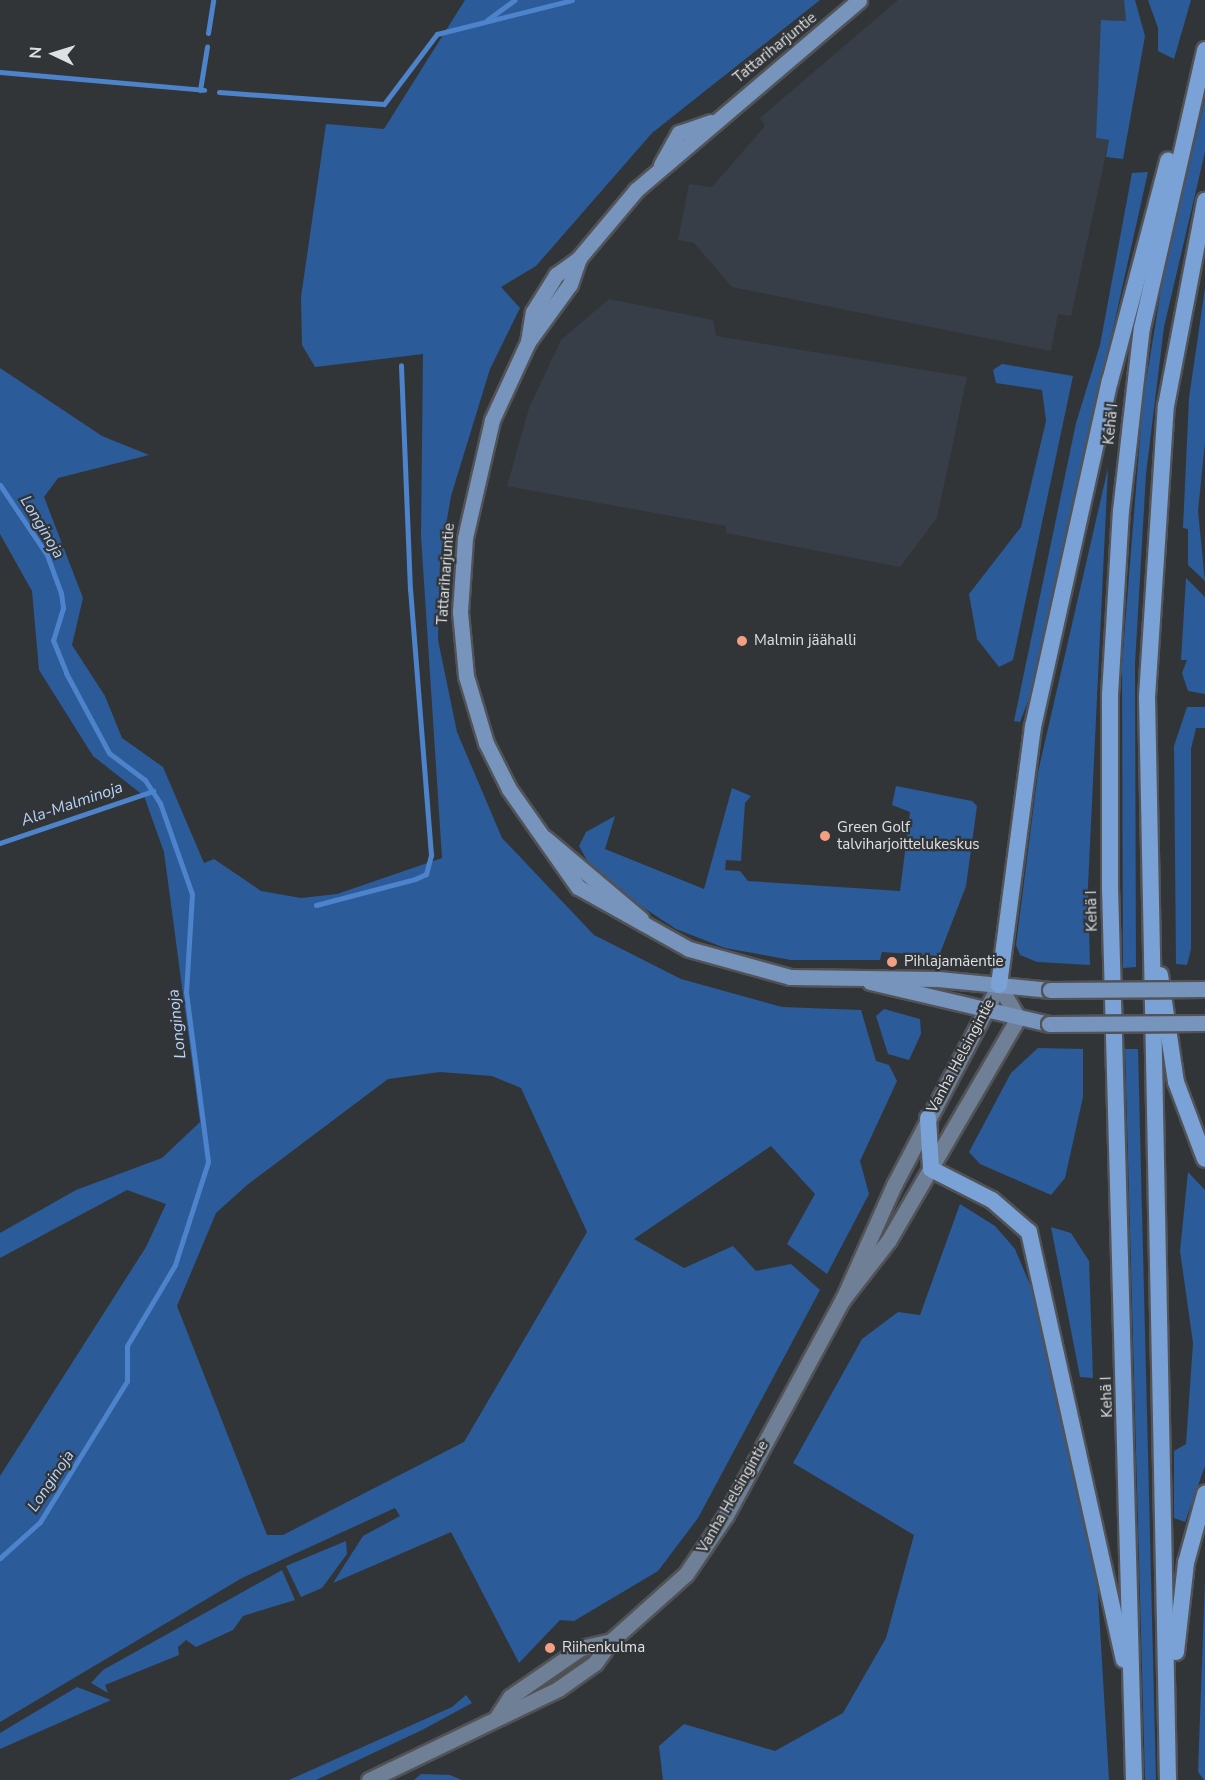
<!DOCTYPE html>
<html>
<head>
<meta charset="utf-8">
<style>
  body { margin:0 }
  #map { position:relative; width:1205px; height:1780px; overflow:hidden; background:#323538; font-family:"Nunito Sans",sans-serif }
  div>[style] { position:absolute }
  .built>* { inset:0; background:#373e47 }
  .green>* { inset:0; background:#2b5b99 }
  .stream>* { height:5px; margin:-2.5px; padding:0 2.5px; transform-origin:2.5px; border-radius:2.5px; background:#4d83ca }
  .roads { filter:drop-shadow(2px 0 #515357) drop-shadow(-2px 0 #515357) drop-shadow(0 2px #515357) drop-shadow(0 -2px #515357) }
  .secondary>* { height:15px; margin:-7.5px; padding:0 7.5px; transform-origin:7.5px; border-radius:7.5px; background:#6f8096 }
  .primary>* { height:15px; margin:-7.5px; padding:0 7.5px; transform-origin:7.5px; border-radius:7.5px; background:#7694bc }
  .trunk>* { height:16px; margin:-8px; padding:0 8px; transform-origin:8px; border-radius:8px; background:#7ba2d6 }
  .bridges { filter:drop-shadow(2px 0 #515357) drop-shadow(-2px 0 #515357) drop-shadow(0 2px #515357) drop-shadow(0 -2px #515357) }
  .primary-bridge>* { height:15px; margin:-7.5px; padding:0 7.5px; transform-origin:7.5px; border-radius:7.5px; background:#7694bc }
  .dots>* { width:16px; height:16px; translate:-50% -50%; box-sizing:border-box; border:3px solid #323538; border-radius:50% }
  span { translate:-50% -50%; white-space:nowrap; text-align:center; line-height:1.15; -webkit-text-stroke:4.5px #323538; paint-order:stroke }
  .street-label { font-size:15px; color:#dfe0e3 }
  .poi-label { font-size:15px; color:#dfe0e3 }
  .left { translate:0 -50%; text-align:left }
  .water-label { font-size:16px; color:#b8d4fa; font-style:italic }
  .north { position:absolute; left:24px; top:24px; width:60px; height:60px; -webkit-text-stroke:4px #323538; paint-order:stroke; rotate:274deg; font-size:16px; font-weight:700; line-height:24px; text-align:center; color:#dfe0e3 }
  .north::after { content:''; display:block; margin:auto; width:21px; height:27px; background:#dfe0e3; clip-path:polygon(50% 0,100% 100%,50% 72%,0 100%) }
</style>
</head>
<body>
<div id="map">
  <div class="built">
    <div style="clip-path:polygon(898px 0,1124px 0,1126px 21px,1102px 20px,1096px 138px,1109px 140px,1071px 316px,1058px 314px,1051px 351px,732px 287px,694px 243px,678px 240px,689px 184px,712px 187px,765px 126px,760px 118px)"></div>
    <div style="clip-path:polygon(609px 299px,713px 320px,716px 336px,967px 377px,937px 518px,900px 567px,726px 533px,726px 526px,507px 486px,529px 408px,561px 340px)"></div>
  </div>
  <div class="green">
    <div style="clip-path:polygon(evenodd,465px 0,820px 0,652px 133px,536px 266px,501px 287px,520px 308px,490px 369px,451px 496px,440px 560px,438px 640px,457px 732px,502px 838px,594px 935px,681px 979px,782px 1007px,861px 1010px,876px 1061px,889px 1065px,897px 1081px,860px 1161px,869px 1194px,827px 1274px,787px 1244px,815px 1194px,771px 1146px,634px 1239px,684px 1268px,733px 1246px,756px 1271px,791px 1264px,820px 1290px,698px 1518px,658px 1571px,574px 1621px,560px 1620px,519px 1663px,451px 1532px,333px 1583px,363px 1536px,400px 1516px,395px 1508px,242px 1578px,0 1722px,0 1476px,146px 1247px,166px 1204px,127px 1190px,0 1258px,0 1233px,76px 1190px,162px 1158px,200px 1122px,164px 852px,144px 796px,93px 756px,39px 670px,32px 591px,0 534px,0 368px,102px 436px,149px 455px,58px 478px,44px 497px,83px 598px,72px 645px,105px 696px,122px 738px,163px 767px,204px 863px,214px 859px,261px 891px,301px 898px,337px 894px,442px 858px,421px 536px,423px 354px,315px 367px,302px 345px,301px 297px,326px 124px,384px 129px,465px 0,440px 1072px,492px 1076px,521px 1088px,587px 1232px,464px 1442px,283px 1535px,267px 1535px,177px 1306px,216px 1213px,247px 1185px,388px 1079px,440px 1072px)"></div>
    <div style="clip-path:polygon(1124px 0,1135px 0,1145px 36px,1123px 159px,1106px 157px,1109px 140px,1096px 138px,1101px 20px,1126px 21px)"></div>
    <div style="clip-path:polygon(1148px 0,1191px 0,1174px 59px,1158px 51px,1158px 28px)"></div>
    <div style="clip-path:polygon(1205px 99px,1205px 152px,1164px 327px,1146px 474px,1135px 664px,1136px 967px,1123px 968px,1122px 664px,1143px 400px,1164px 271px)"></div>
    <div style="clip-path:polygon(1148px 172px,1032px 691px,1020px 722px,1014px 721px,1076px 423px,1100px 345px,1132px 173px)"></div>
    <div style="clip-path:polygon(1205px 288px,1205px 443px,1198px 511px,1205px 581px,1188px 565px,1188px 529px,1183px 528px,1189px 398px)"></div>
    <div style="clip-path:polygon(1002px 364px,1073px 376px,1013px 660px,999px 667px,977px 639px,969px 594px,1021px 527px,1046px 421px,1042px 390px,996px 383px,993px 370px)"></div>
    <div style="clip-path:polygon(1108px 468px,1088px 886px,1090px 965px,1037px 962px,1020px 955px,1016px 945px,1038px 772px)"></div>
    <div style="clip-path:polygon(1186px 578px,1205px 597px,1205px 694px,1188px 691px,1182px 673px,1187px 660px,1181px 660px)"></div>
    <div style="clip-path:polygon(1187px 707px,1205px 707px,1205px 728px,1196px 728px,1191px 749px,1191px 949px,1187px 965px,1176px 964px,1174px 746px)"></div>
    <div style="clip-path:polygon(896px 786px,972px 801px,977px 806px,966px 886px,939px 956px,882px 952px,880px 960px,791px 960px,725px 948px,676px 929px,641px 906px,588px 862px,579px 846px,586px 832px,615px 816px,605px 849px,704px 889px,732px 788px,751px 796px,745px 803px,741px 861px,726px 860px,725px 870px,740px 871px,748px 881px,900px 891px,910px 812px,892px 805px)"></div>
    <div style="clip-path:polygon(884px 1009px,920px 1019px,921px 1034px,909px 1060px,888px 1054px,876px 1016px)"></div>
    <div style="clip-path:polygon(1038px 1048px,1083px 1049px,1083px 1097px,1065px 1178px,1051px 1195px,980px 1164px,969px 1152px,1011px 1073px)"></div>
    <div style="clip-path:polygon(1125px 1049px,1138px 1049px,1156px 1780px,1145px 1780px)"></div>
    <div style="clip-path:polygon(1188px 1172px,1205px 1190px,1205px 1466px,1185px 1522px,1174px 1518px,1174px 1451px,1186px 1444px,1193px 1343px,1180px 1251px)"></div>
    <div style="clip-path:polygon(960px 1204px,995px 1226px,1015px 1249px,1031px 1287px,1096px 1560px,1109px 1780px,663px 1780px,659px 1746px,684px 1724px,775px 1751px,843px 1713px,886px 1638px,914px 1535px,793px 1463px,862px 1339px,898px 1312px,920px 1315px)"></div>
    <div style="clip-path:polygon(1051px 1227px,1071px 1233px,1089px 1261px,1093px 1378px,1080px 1377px)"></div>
    <div style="clip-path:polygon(346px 1541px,347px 1554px,322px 1588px,301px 1597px,286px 1566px)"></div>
    <div style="clip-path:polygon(282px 1570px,295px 1600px,243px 1616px,233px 1630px,196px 1647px,186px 1640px,178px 1647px,179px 1655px,105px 1685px,108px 1693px,91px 1683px,103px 1670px)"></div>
    <div style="clip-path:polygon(1205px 1581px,1205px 1780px,1204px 1780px,1198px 1772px)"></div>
    <div style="clip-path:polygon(77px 1687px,111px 1700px,0 1749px,0 1733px)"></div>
    <div style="clip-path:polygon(466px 1695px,472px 1703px,422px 1730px,316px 1780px,289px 1780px,452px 1707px)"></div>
    <div style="clip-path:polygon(421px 1774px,450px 1775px,462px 1780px,414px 1780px)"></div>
  </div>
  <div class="stream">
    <div style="left:487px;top:20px;width:34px;rotate:-36deg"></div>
    <div style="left:208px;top:33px;width:33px;rotate:-81deg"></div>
    <div style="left:0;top:72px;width:205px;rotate:5deg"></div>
    <div style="left:200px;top:90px;width:44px;rotate:-80.8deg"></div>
    <div style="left:219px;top:92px;width:165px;rotate:4.2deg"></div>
    <div style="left:384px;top:104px;width:88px;rotate:-52.9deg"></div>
    <div style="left:437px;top:34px;width:139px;rotate:-14.1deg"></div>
    <div style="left:0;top:485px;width:84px;rotate:56.1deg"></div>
    <div style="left:47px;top:555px;width:40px;rotate:69.8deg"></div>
    <div style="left:61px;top:593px;width:15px;rotate:82deg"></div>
    <div style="left:63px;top:608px;width:34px;rotate:107deg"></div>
    <div style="left:53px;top:640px;width:35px;rotate:68deg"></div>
    <div style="left:66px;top:673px;width:91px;rotate:61.7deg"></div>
    <div style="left:109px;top:753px;width:45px;rotate:36.9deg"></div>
    <div style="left:145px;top:780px;width:27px;rotate:57deg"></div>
    <div style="left:160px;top:803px;width:96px;rotate:70.6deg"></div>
    <div style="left:192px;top:894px;width:98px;rotate:93.5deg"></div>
    <div style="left:186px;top:992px;width:171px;rotate:82.6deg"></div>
    <div style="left:208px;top:1162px;width:108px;rotate:107.8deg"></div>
    <div style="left:175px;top:1265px;width:94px;rotate:120.7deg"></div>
    <div style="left:127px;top:1346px;width:35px;rotate:90deg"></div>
    <div style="left:127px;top:1381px;width:166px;rotate:121.7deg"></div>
    <div style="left:40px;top:1522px;width:54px;rotate:138deg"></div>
    <div style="left:0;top:843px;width:162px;rotate:-18.8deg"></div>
    <div style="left:316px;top:905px;width:102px;rotate:-14.7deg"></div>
    <div style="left:415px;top:879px;width:12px;rotate:-24deg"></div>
    <div style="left:426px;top:874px;width:20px;rotate:-75deg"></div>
    <div style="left:431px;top:855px;width:266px;rotate:-94.5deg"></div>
    <div style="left:410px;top:590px;width:225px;rotate:-92.3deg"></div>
  </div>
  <div class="roads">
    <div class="secondary">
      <div style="left:497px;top:1717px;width:24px;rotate:-57deg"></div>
      <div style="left:510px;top:1697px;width:86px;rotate:-34.6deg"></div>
      <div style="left:581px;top:1648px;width:31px;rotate:-13deg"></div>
      <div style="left:369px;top:1780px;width:210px;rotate:-25.7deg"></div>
      <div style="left:558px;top:1689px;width:45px;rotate:-35.1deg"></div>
      <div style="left:595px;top:1663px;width:27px;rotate:-54deg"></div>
      <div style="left:611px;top:1641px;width:101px;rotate:-41.8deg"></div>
      <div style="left:686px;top:1574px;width:71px;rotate:-55.9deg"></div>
      <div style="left:726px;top:1515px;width:246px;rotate:-61.6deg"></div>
      <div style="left:843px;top:1299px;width:125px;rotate:-65.9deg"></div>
      <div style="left:894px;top:1185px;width:226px;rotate:-62.3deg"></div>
      <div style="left:999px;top:985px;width:38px;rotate:60deg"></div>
      <div style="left:1018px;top:1018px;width:258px;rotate:120.2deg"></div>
      <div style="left:888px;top:1241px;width:73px;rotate:127.8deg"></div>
    </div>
    <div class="primary">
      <div style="left:661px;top:165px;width:37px;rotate:-61deg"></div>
      <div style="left:679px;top:133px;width:34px;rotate:-19deg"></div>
      <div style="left:579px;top:258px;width:28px;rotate:109deg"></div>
      <div style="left:570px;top:284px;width:72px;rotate:125.9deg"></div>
      <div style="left:528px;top:342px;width:86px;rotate:114.8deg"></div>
      <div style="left:492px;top:420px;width:121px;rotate:102.9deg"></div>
      <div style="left:465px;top:538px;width:74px;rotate:93.9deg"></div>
      <div style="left:460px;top:612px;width:64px;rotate:84.6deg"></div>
      <div style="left:466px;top:676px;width:70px;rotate:73.4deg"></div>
      <div style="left:486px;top:743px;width:51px;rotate:63.4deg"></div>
      <div style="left:509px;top:789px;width:120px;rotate:54.9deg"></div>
      <div style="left:578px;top:887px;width:127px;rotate:29.2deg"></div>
      <div style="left:689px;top:949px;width:105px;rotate:15.5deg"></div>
      <div style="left:790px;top:977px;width:148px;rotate:0.8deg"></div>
      <div style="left:938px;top:979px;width:113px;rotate:5.6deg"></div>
      <div style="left:528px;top:342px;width:30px;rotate:-81deg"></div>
      <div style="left:533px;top:312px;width:44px;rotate:-58.1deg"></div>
      <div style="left:556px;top:275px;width:29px;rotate:-36deg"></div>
      <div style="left:579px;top:258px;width:89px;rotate:-50deg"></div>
      <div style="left:636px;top:190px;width:293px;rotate:-40.4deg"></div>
      <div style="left:545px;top:838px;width:126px;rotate:40.2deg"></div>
      <div style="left:870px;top:982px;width:184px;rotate:13.2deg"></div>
    </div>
    <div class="trunk">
      <div style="left:1160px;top:975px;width:108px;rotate:81.5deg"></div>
      <div style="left:1176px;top:1082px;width:82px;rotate:69.4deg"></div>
      <div style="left:999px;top:985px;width:260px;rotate:-82.5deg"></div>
      <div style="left:1033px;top:727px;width:354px;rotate:-77.5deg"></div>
      <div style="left:1110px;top:381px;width:228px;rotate:-75.2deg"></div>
      <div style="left:928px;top:1118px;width:51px;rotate:86.6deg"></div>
      <div style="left:931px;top:1169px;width:68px;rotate:26.9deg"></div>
      <div style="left:992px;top:1200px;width:49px;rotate:40.9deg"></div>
      <div style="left:1029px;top:1232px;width:438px;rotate:77.5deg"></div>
      <div style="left:1176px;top:1652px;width:90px;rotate:-83.6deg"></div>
      <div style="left:1186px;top:1563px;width:72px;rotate:-74.6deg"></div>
      <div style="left:1134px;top:1780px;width:890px;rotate:-91.54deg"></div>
      <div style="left:1110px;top:890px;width:195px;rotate:-90deg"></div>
      <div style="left:1110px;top:695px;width:184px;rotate:-86.6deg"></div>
      <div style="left:1121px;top:511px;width:184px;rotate:-83.5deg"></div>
      <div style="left:1142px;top:328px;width:285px;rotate:-77.2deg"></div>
      <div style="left:1168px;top:1780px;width:1083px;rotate:-91.11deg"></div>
      <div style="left:1147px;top:697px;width:292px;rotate:-86.3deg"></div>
      <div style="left:1166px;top:406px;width:209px;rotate:-79.2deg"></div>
    </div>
  </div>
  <div class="bridges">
    <div class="primary-bridge">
      <div style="left:1050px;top:990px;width:155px;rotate:-0.4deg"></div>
      <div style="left:1049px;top:1024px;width:156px;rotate:-0.4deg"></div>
    </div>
  </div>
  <div class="dots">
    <div style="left:742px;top:641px;background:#f39f82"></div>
    <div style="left:825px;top:836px;background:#f39f82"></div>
    <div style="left:892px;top:962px;background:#f39f82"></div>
    <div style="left:550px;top:1648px;background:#f39f82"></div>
  </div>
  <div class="street-label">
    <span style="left:775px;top:48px;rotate:-39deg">Tattariharjuntie</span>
    <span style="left:1111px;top:424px;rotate:-84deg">Kehä I</span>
    <span style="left:446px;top:574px;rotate:-86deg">Tattariharjuntie</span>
    <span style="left:1092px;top:911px;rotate:-91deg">Kehä I</span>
    <span style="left:961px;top:1056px;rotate:-62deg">Vanha Helsingintie</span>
    <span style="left:1107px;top:1397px;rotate:-92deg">Kehä I</span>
    <span style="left:733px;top:1497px;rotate:-60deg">Vanha Helsingintie</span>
  </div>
  <div class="poi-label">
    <span class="left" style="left:754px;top:641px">Malmin jäähalli</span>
    <span class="left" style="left:837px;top:836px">Green Golf<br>talviharjoittelukeskus</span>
    <span class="left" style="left:904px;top:962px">Pihlajamäentie</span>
    <span class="left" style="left:562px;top:1648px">Riihenkulma</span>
  </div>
  <div class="water-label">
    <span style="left:42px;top:527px;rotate:59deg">Longinoja</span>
    <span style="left:72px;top:804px;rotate:-19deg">Ala-Malminoja</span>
    <span style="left:177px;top:1024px;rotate:-96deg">Longinoja</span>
    <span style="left:51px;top:1481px;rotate:-56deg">Longinoja</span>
  </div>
  <div class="north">N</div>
</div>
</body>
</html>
